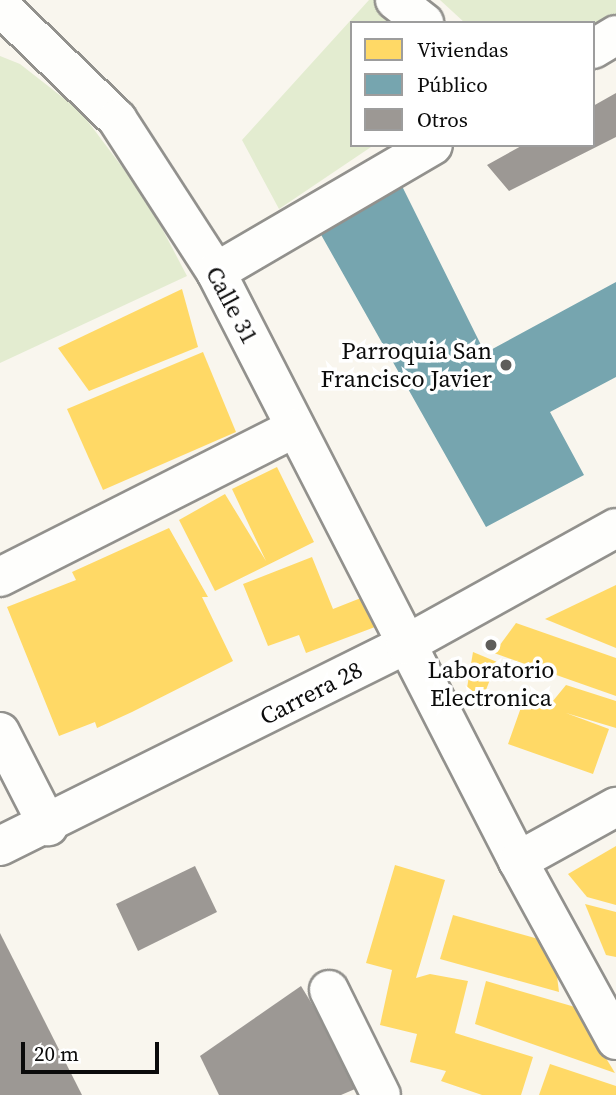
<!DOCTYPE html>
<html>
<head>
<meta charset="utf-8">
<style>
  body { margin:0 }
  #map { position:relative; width:616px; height:1095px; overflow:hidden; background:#f9f6ee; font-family:"Source Serif 4",serif }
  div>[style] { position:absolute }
  .green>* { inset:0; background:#e3ecd0 }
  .homes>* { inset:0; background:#ffd966 }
  .public>* { inset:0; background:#76a5af }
  .building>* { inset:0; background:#9c9894 }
  .roads { filter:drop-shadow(2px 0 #92918d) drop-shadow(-2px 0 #92918d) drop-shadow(0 2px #92918d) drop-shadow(0 -2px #92918d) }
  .street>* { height:38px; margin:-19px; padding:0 19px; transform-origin:19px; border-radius:19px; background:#fefefc }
  .dots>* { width:19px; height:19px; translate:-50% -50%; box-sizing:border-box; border:4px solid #fff; border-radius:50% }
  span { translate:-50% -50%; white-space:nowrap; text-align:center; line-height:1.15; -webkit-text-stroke:7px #fff; paint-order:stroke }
  .street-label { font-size:24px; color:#0b0b0b }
  .poi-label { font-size:24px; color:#0b0b0b }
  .right { translate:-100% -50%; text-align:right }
  .legend { position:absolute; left:350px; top:21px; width:245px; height:126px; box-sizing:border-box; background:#fff; border:2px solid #9d9d9d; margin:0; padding:9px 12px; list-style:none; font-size:21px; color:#0b0b0b }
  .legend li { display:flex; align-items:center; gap:14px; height:35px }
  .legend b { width:35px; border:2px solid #9d9d9d }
  .scale { position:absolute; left:21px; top:1042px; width:138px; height:32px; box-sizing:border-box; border:4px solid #0b0b0b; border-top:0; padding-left:9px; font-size:21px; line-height:24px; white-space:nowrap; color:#0b0b0b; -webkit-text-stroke:5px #fff; paint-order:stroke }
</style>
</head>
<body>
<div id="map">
  <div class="green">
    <div style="clip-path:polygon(369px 0,381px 0,411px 23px,352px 23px,352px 145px,374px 145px,279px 209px,242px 140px)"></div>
    <div style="clip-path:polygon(440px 0,616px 0,616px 17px,593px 31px,593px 23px,465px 23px)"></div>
    <div style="clip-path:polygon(0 56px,20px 64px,80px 111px,147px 200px,187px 276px,0 363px)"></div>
  </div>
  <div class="homes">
    <div style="clip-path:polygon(182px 289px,198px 347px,89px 391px,58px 348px)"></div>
    <div style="clip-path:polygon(203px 352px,236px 432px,103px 490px,67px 409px)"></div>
    <div style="clip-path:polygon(277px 467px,314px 542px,215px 591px,179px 520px,225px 494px,266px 561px,232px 489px)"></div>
    <div style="clip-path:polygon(169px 528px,208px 597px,202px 597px,233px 661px,132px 712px,97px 728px,95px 722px,59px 736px,7px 607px,76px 580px,72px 572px)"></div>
    <div style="clip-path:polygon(312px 557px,333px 609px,371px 594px,383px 624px,306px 653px,299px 635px,268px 646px,243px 584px)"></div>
    <div style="clip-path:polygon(616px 585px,616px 648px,545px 619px)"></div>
    <div style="clip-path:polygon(516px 623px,616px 658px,616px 696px,494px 653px)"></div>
    <div style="clip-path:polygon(473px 652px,497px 662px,480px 705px,467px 688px)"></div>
    <div style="clip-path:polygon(566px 685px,616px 701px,616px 728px,566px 713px,609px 729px,593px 774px,508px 744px,524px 699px,548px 707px)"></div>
    <div style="clip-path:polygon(616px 846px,616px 905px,587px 897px,568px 874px)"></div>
    <div style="clip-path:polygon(395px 865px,445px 880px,416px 978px,430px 974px,468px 981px,455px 1033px,533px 1057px,521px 1095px,482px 1095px,441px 1081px,446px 1071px,410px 1062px,417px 1034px,380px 1025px,392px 970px,366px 963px)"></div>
    <div style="clip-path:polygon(585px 904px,616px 912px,616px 957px,606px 955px)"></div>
    <div style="clip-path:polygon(453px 915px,553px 943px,559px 992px,440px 959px)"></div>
    <div style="clip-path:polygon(486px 981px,575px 1007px,615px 1073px,475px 1024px)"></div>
    <div style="clip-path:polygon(550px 1064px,616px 1086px,616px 1095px,539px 1095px)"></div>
  </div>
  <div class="public">
    <div style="clip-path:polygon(399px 180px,485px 353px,616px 282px,616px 377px,550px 412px,584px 475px,486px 527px,315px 224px)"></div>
  </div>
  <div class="building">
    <div style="clip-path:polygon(616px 93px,616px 137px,509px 191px,487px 165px,523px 145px,593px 145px,593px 106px)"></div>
    <div style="clip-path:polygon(195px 866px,217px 912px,138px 951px,116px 904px)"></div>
    <div style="clip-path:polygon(0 933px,82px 1095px,0 1095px)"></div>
    <div style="clip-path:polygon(301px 986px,362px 1086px,341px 1095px,219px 1095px,200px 1056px)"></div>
  </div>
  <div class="roads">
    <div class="street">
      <div style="left:395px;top:0;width:37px;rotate:38deg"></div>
      <div style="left:0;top:6px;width:163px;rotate:44deg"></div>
      <div style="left:117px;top:119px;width:182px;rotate:57.1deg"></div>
      <div style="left:216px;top:272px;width:662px;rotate:62.85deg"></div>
      <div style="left:518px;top:861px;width:204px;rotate:61.3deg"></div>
      <div style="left:593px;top:49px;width:27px;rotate:-31deg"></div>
      <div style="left:216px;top:272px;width:251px;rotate:-30.3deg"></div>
      <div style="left:0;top:577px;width:330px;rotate:-26.8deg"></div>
      <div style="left:0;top:732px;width:106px;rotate:62.9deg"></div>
      <div style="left:0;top:846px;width:452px;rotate:-26.4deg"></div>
      <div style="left:405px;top:645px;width:241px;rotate:-29deg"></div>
      <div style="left:518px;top:861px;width:112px;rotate:-28.9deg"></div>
      <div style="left:329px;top:990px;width:117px;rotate:63.7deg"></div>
    </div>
  </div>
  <div class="dots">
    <div style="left:506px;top:365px;background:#5e5d5a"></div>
    <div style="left:491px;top:645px;background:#5e5d5a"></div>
  </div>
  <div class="street-label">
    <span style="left:232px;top:305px;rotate:62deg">Calle 31</span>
    <span style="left:311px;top:693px;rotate:-27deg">Carrera 28</span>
  </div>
  <div class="poi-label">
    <span class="right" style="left:492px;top:365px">Parroquia San<br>Francisco Javier</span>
    <span style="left:491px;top:684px">Laboratorio<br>Electronica</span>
  </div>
  <ul class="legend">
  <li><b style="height:19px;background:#ffd966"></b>Viviendas</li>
  <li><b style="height:19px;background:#76a5af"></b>Público</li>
  <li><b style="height:19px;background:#9c9894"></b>Otros</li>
  </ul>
  <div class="scale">20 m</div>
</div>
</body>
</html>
